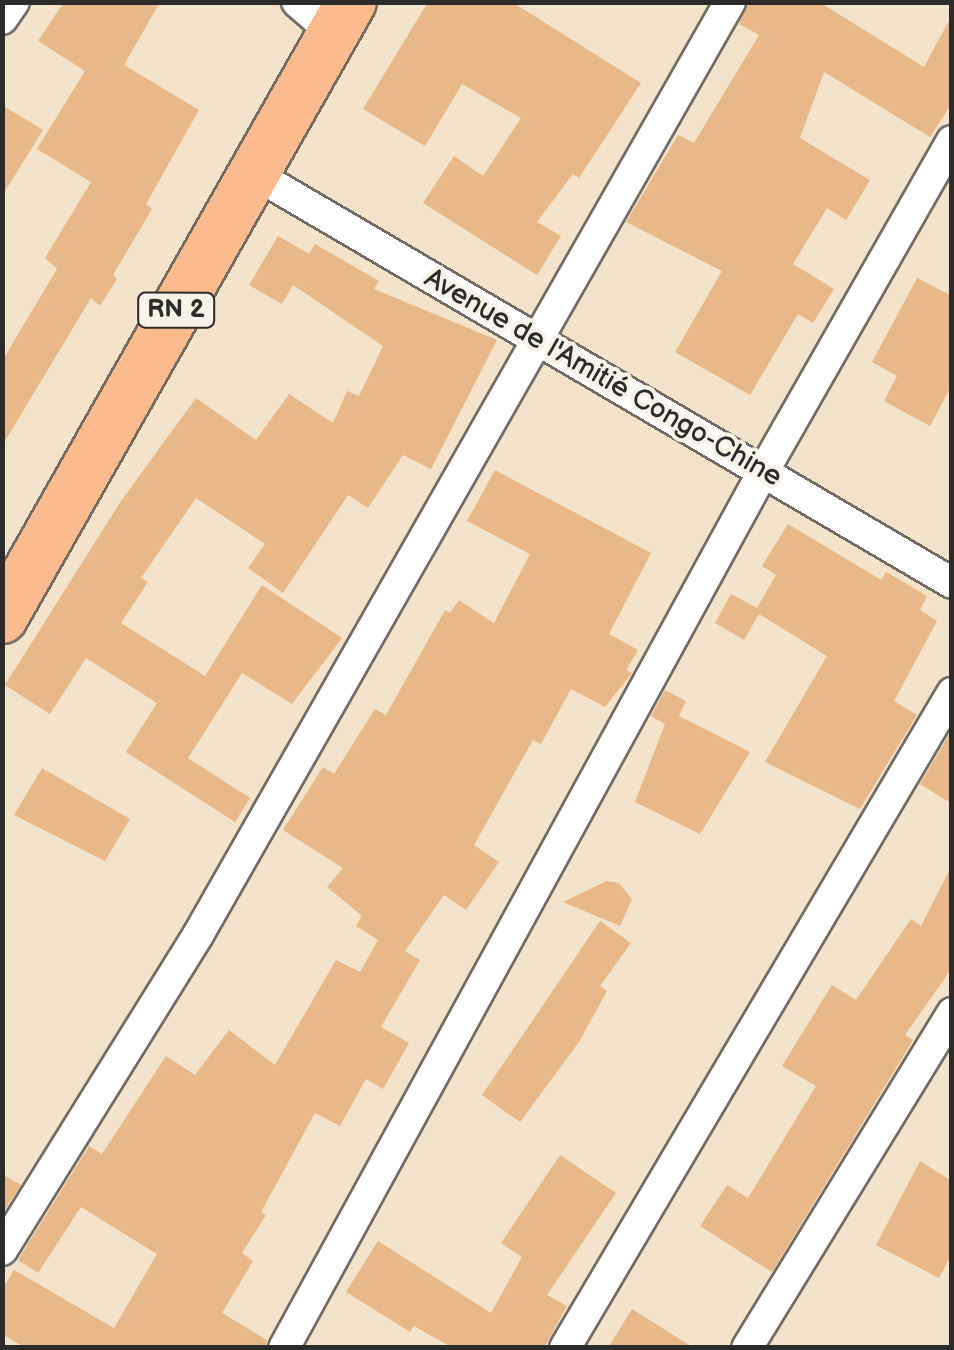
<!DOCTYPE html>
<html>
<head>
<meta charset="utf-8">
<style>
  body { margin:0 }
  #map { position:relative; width:954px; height:1350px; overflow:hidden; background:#f2e3ca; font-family:"Balsamiq Sans",sans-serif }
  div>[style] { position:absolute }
  .building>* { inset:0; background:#e8b888 }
  .roads { filter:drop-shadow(2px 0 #716b63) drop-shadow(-2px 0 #716b63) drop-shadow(0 2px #716b63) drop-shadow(0 -2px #716b63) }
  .minor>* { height:30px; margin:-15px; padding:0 15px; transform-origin:15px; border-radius:15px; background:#fff }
  .trunk>* { height:50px; margin:-25px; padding:0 25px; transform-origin:25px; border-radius:25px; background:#fbbb8c }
  span { translate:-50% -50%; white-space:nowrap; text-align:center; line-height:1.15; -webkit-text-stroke:8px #f7f3e8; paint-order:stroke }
  .shield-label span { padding:2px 8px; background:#f7f3e8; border:2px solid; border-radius:8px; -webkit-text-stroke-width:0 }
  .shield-label { font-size:25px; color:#2b2b2b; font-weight:700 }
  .street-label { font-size:28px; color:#2b2b2b }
  .frame { position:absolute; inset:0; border:5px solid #2b2b2b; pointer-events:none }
</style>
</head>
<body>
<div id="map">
  <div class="building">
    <div style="clip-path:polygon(64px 2px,160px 2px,124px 65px,199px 110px,146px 204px,152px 209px,113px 275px,117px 279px,100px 306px,91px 298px,2px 446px,2px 361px,57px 269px,45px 258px,91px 182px,37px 149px,85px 71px,38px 41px)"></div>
    <div style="clip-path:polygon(428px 2px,512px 2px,641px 83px,579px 178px,573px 174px,537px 222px,561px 236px,537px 275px,423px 203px,454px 156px,483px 176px,521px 118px,462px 84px,425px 146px,363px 109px)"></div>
    <div style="clip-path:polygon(749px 2px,819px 2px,924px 67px,952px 15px,952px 103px,930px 137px,824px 72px,800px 138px,870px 180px,846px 220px,827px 208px,793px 264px,834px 289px,813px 323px,798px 314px,750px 395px,675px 352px,722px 271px,626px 222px,678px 135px,694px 143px,759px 35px,739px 24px)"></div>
    <div style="clip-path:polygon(2px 105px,43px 130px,2px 196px)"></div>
    <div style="clip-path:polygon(278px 236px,309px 254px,315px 244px,379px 281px,374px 289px,497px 340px,431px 469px,403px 455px,368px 508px,348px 495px,283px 593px,248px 568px,265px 544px,196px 498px,141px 578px,148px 582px,121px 623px,205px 676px,262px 585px,342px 638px,292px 704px,242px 673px,188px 758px,250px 798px,235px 822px,126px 752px,157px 703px,86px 658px,50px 714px,5px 685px,121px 501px,196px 398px,256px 440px,289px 394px,333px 423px,347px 391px,359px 396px,383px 346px,293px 285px,282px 304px,249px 285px)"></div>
    <div style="clip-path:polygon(917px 278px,952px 296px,952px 385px,930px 426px,884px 401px,897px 376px,872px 362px)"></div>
    <div style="clip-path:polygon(495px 470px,651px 553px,609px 634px,638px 650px,626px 670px,632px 673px,605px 707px,571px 689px,541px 744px,533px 740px,474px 845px,499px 862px,466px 910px,444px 895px,405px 951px,420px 960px,381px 1027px,409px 1043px,383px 1089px,366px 1079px,340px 1126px,315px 1113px,261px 1212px,266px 1215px,242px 1253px,253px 1261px,222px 1313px,267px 1340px,265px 1348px,26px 1348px,2px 1334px,2px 1290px,14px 1270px,114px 1328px,157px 1254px,81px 1207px,38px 1273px,18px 1260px,89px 1146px,102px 1154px,166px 1056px,195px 1075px,229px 1030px,275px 1065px,336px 960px,360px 972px,378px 940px,356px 926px,362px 916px,327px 887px,343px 868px,283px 830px,323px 767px,334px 774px,375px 709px,386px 715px,445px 610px,450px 613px,459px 600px,494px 623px,530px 554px,467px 521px)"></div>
    <div style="clip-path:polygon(788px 524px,881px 580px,886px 572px,927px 596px,920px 610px,937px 621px,894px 701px,917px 715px,860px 809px,765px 762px,827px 656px,759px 614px,744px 640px,715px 623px,731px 594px,757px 608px,776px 575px,762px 566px)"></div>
    <div style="clip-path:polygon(665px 690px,686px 701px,679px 716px,750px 752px,700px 834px,635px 802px,665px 724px,651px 716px)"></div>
    <div style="clip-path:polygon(949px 735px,952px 736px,952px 804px,920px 784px)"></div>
    <div style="clip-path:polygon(42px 768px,130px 819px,105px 861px,14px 815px)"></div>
    <div style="clip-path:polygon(952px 865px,952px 968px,905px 1035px,913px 1040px,772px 1272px,700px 1226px,727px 1185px,748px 1198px,816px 1086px,782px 1066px,832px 985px,856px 1000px,911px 919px,921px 926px)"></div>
    <div style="clip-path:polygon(607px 881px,619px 883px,632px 899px,620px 926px,563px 902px)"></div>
    <div style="clip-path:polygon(600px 921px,631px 943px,600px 986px,607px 991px,579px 1042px,520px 1122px,482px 1095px)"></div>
    <div style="clip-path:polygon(560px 1155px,616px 1193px,547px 1295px,567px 1306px,544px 1348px,453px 1348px,414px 1326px,410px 1332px,346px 1292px,378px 1241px,491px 1313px,522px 1257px,501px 1243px)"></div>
    <div style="clip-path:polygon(920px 1161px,952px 1181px,952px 1254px,939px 1278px,876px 1245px)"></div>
    <div style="clip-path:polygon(2px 1174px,21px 1185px,2px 1214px)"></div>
    <div style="clip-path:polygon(632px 1309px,694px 1348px,608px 1348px)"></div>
  </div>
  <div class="roads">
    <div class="minor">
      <div style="left:297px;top:2px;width:48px;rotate:40.7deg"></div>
      <div style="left:2px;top:19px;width:21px;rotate:-55deg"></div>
      <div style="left:253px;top:173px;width:810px;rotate:30.39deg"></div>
      <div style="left:2px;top:1250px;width:371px;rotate:-58.1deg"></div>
      <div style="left:198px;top:935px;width:1074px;rotate:-60.31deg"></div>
      <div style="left:284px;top:1348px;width:998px;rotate:-61.33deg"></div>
      <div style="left:763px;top:472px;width:381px;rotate:-60.3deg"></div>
      <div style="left:565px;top:1348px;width:761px;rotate:-59.42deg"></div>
      <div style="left:747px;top:1348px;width:393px;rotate:-58.5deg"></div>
    </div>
    <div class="trunk">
      <div style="left:2px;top:618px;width:708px;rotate:-60.47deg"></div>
    </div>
  </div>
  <div class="shield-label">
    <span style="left:176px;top:310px">RN 2</span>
  </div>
  <div class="street-label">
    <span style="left:603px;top:378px;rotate:30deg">Avenue de l'Amitié Congo-Chine</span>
  </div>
  <div class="frame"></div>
</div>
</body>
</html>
